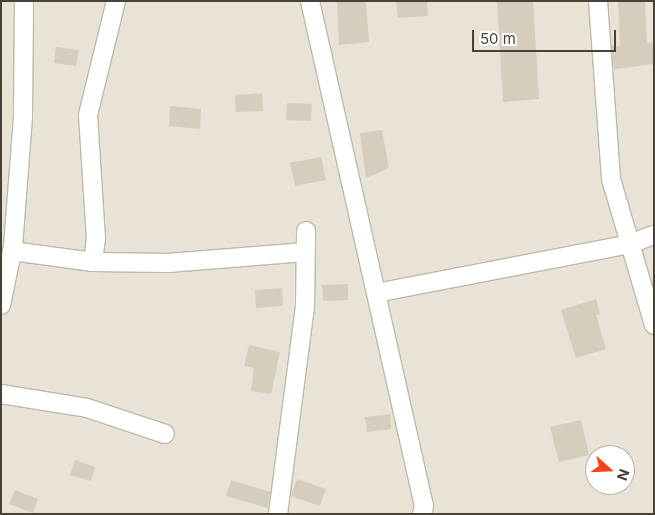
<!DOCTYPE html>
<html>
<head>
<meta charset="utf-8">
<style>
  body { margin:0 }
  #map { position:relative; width:655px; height:515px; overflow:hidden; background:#f4f0e8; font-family:Inter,sans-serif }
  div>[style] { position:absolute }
  .residential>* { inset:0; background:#e8e3d6 }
  .building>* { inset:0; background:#d5cdbd }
  .roads { filter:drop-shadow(1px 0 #bfb9aa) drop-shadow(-1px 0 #bfb9aa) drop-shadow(0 1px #bfb9aa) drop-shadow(0 -1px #bfb9aa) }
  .street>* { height:18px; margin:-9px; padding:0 9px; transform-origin:9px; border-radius:9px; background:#fff }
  span { translate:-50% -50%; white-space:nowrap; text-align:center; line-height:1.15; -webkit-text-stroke:5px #fff; paint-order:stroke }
  .frame { position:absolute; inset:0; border:2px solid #474136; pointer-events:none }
  .north { position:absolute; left:585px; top:445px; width:50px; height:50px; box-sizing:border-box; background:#fff; border:1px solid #b5b3af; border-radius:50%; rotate:110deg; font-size:14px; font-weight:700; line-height:20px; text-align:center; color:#474136 }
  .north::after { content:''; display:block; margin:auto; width:18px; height:22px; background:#f94219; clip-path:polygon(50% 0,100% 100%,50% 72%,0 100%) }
  .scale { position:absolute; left:472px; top:30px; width:144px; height:22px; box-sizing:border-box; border:2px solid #474136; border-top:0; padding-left:6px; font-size:15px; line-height:18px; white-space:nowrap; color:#474136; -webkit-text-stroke:4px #fff; paint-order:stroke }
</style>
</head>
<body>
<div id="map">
  <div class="residential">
    <div style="clip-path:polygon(evenodd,1px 1px,654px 1px,654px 514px,1px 514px,1px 1px,595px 455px,625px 455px,625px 485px,595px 485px,595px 455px)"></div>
  </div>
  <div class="building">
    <div style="clip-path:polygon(337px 1px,366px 1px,369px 42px,339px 45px)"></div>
    <div style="clip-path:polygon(396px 1px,427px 1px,428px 16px,398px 18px)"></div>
    <div style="clip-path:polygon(497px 1px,533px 1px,539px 99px,503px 102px)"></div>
    <div style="clip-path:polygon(618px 1px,645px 1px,647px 43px,654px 42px,654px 64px,614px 69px,612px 46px,620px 46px)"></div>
    <div style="clip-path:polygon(56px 47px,79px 50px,76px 66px,54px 63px)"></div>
    <div style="clip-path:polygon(262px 93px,263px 111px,236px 112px,235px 95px)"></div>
    <div style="clip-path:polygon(287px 103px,312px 104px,311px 121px,286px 120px)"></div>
    <div style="clip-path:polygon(170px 106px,201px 109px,200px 129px,169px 126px)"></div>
    <div style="clip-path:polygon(382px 130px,389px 168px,366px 178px,360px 133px)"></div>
    <div style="clip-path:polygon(321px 157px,326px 180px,295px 186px,290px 163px)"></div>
    <div style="clip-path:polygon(348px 284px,348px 300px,323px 301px,322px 285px)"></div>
    <div style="clip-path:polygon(282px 288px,283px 306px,256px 308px,255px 290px)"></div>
    <div style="clip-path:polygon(596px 299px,600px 314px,596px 315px,606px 349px,576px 358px,561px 310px)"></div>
    <div style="clip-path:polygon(249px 345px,280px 352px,271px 394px,251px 391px,254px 368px,244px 366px)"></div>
    <div style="clip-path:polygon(390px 414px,391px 429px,367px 432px,365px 417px)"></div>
    <div style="clip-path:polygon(581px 420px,589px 455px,559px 462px,550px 427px)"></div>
    <div style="clip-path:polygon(75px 460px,95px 467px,91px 481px,70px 475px)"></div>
    <div style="clip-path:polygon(297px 479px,326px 489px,320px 506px,291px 496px)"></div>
    <div style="clip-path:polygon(231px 480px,270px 492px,268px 508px,226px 496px)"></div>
    <div style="clip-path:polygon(15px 490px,38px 499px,33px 513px,9px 504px)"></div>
  </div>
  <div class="roads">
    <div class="street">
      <div style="left:310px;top:1px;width:518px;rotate:77.28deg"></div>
      <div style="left:424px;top:506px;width:8px;rotate:104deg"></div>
      <div style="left:598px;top:1px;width:178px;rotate:85.8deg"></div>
      <div style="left:611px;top:179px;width:152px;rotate:73.6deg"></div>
      <div style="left:12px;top:251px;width:82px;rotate:7.7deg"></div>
      <div style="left:93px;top:262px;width:75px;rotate:0.8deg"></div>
      <div style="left:168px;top:263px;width:138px;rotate:-4.6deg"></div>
      <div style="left:93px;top:262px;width:23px;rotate:-83deg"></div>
      <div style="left:96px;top:239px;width:124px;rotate:-93.7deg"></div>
      <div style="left:88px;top:115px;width:117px;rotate:-76.2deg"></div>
      <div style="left:376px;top:293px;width:259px;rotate:-10.9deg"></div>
      <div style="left:630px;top:244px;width:26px;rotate:-21deg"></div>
      <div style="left:1px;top:305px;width:59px;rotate:-78.3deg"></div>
      <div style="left:13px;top:247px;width:131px;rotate:-85.6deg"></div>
      <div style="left:23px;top:116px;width:115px;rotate:-89.5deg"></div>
      <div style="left:1px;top:394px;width:87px;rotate:9.2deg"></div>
      <div style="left:87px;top:408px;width:82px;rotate:18.4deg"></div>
      <div style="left:278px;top:514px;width:209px;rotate:-82.6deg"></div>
      <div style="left:305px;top:307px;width:76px;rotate:-89.2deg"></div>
    </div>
  </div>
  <div class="frame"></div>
  <div class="north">N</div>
  <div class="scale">50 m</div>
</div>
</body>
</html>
